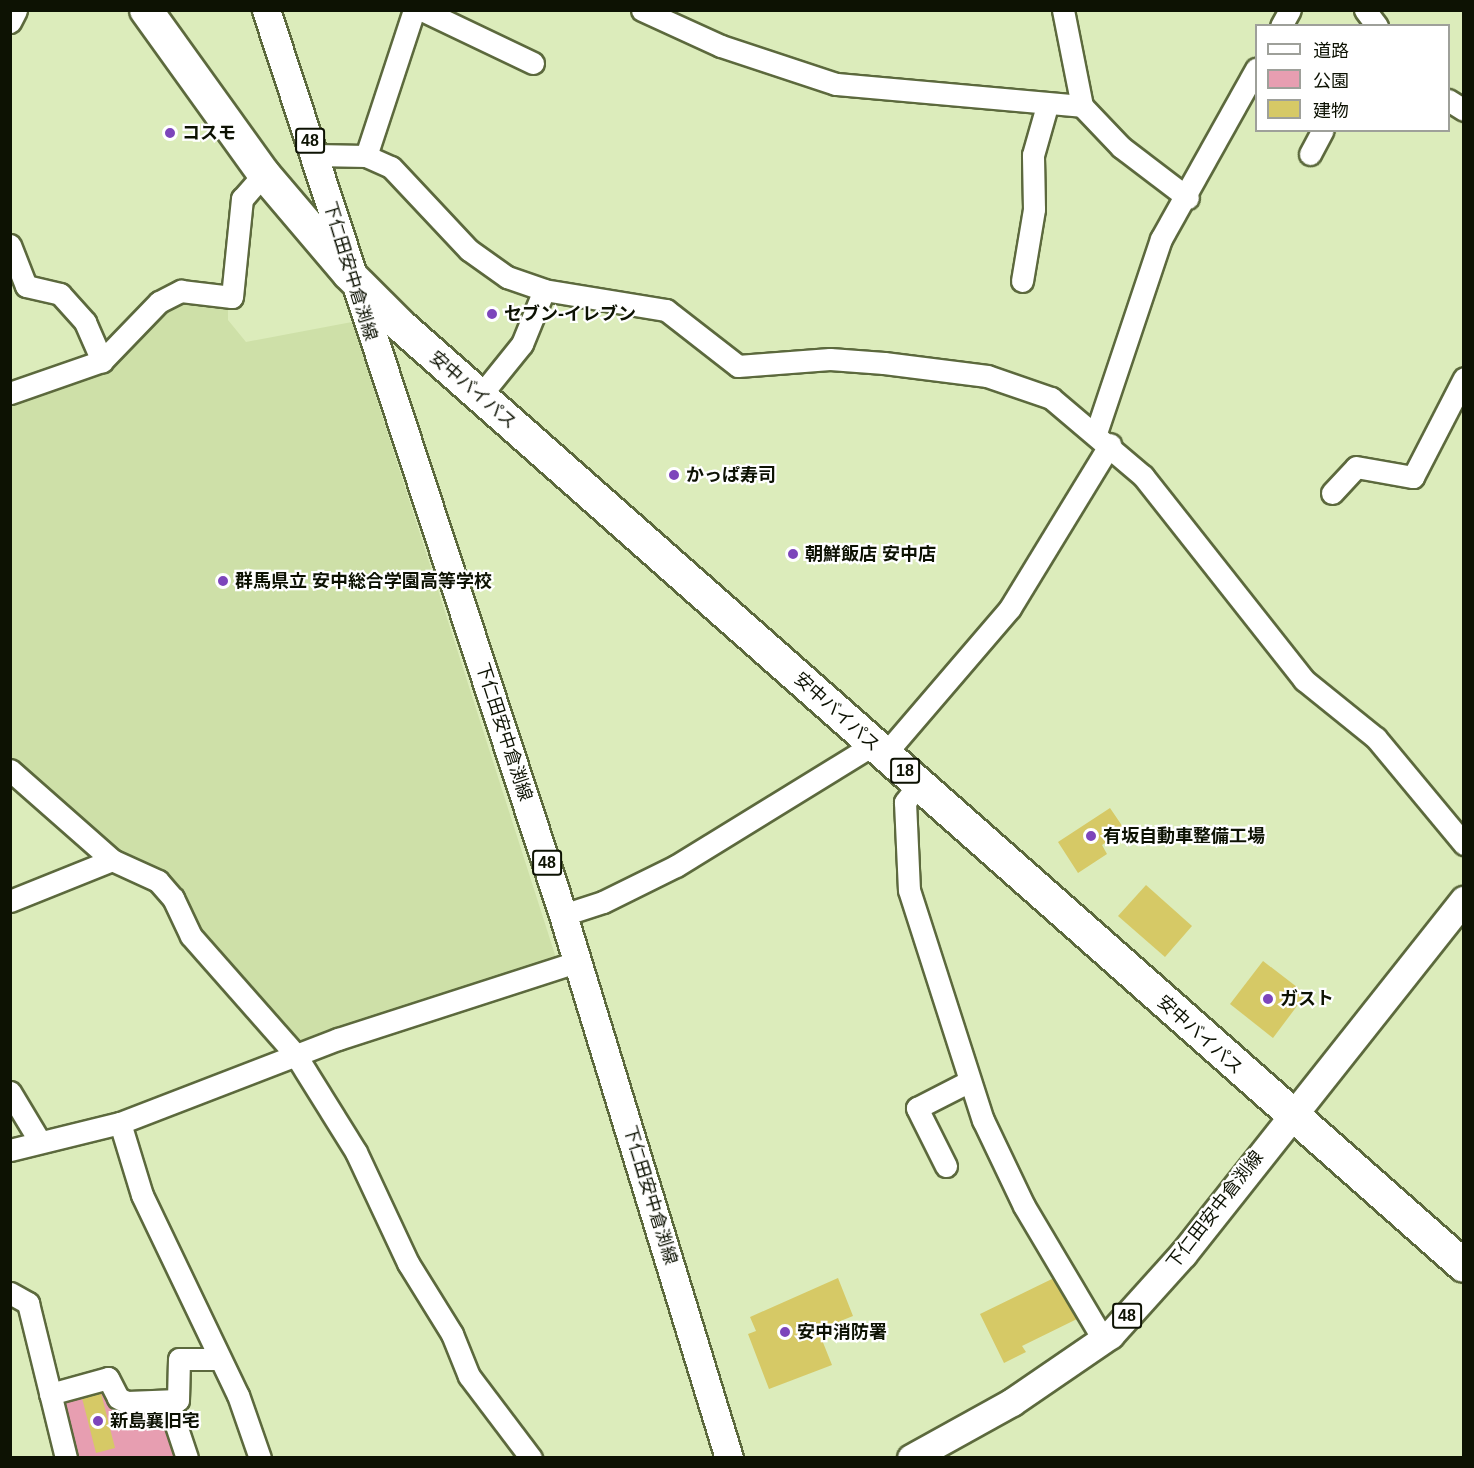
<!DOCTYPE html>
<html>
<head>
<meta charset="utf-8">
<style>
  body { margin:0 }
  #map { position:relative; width:1474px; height:1468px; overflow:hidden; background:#dcecbb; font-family:Arial,"Noto Sans JP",sans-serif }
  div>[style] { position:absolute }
  .built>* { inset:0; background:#cee0a8 }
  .green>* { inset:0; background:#e79eb1 }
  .building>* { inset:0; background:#d6c966 }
  .roads { filter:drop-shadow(2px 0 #5c693d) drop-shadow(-2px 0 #5c693d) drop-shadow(0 2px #5c693d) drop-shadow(0 -2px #5c693d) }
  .minor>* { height:21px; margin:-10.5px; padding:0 10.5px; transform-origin:10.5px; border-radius:10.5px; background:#fff }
  .major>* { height:27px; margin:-13.5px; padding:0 13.5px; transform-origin:13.5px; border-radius:13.5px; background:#fff }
  .highway>* { height:32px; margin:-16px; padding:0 16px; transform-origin:16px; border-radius:16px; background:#fff }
  .dots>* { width:16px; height:16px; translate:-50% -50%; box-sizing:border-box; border:3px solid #fff; border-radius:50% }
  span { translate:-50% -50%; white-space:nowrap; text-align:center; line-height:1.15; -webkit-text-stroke:4.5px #fff; paint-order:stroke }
  .shield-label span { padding:2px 4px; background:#fff; border:2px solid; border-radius:4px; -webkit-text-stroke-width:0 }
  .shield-label { font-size:16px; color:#0d1203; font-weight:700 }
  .poi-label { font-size:18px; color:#0d1203; font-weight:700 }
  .left { translate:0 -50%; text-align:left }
  .street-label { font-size:18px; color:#0d1203 }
  .frame { position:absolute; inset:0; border:12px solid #0d1203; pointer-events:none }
  .legend { position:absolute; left:1255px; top:24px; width:195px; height:108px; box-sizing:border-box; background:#fff; border:2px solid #9ea09a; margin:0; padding:8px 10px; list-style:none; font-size:18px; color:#0d1203 }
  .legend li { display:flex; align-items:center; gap:12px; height:30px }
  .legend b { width:30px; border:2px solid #9ea09a }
</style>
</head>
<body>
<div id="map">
  <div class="built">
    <div style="clip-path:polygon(181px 291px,228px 301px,228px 320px,246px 342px,352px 322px,557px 961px,300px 1045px,211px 951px,179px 895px,114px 854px,11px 766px,10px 397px,105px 364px)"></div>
  </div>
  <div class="green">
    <div style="clip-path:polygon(103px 1384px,164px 1406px,176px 1458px,73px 1457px,56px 1398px)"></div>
  </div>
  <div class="building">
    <div style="clip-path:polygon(1110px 808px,1125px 830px,1102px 845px,1107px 854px,1078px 873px,1058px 842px)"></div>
    <div style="clip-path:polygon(1146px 885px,1192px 926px,1165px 957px,1118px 916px)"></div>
    <div style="clip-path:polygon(1263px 961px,1306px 994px,1273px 1038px,1230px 1004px)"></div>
    <div style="clip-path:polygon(1056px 1277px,1077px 1319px,1022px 1346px,1026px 1352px,1004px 1363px,980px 1314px)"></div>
    <div style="clip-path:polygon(838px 1278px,853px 1316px,818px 1330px,832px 1365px,769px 1389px,748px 1334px,756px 1331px,750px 1317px)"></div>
    <div style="clip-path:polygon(100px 1389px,115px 1448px,96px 1453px,81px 1394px)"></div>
  </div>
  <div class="roads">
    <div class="minor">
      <div style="left:422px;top:10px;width:123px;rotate:25.5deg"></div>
      <div style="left:642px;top:10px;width:87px;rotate:24.5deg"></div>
      <div style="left:721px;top:46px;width:121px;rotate:18.3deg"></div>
      <div style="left:836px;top:84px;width:247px;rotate:5.1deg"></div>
      <div style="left:1063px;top:10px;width:98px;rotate:78.8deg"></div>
      <div style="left:1082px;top:106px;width:57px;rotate:46.4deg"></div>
      <div style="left:1121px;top:147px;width:84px;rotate:37.3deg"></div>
      <div style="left:1365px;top:10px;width:20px;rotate:53deg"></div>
      <div style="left:10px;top:22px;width:13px;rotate:-63deg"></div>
      <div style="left:1281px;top:26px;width:18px;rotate:-61deg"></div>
      <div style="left:1448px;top:100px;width:19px;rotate:32deg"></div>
      <div style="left:1310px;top:154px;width:27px;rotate:-62deg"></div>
      <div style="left:315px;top:155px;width:51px;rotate:1.1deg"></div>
      <div style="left:366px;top:156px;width:27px;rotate:24deg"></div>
      <div style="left:391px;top:167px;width:114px;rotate:46.8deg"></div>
      <div style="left:469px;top:250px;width:47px;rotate:35.4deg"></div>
      <div style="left:507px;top:277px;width:39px;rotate:19deg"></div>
      <div style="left:544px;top:290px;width:124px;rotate:9.3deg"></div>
      <div style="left:666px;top:310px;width:91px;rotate:37.9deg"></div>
      <div style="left:738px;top:366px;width:92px;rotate:-4.4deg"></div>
      <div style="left:830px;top:359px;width:54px;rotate:4.2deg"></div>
      <div style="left:884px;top:363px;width:104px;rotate:7.2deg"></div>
      <div style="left:987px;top:376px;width:68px;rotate:19deg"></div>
      <div style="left:1051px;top:398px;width:121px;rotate:40.3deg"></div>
      <div style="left:1143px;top:476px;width:260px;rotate:51.7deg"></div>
      <div style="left:1304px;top:680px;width:92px;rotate:38.9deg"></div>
      <div style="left:1376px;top:738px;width:138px;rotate:50.3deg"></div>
      <div style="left:366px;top:156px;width:154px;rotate:-71.8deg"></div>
      <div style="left:10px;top:245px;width:44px;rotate:68.7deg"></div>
      <div style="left:26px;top:286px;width:35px;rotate:13deg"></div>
      <div style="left:60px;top:294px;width:38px;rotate:48deg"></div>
      <div style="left:85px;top:322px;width:43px;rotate:66.4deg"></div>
      <div style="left:1022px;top:281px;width:73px;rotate:-80.5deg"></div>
      <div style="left:1034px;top:209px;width:54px;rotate:-91.1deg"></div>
      <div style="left:1033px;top:155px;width:51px;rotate:-74.1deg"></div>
      <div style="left:10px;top:393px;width:97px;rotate:-19.2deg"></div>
      <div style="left:102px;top:361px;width:82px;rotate:-46deg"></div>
      <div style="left:159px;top:302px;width:25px;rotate:-27deg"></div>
      <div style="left:181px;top:291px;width:51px;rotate:6.7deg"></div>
      <div style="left:232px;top:297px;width:99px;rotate:-84.2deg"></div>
      <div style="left:242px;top:199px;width:33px;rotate:-49deg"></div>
      <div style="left:480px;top:396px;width:67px;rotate:-51.1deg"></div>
      <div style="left:522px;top:344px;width:58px;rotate:-67.8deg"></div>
      <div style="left:1096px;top:433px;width:205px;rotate:-71.5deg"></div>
      <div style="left:1161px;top:239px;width:195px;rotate:-60.8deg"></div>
      <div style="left:1332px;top:493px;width:35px;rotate:-47deg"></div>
      <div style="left:1356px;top:467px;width:58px;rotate:10deg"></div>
      <div style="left:1413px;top:477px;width:111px;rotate:-62.7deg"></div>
      <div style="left:885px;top:754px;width:192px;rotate:-49.4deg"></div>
      <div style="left:1010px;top:608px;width:192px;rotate:-58.6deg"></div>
      <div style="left:10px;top:770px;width:136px;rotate:41.4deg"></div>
      <div style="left:112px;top:860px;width:51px;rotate:24.5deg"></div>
      <div style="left:158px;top:881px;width:23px;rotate:49deg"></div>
      <div style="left:173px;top:898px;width:42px;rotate:64.7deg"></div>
      <div style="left:191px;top:936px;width:157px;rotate:48.6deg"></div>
      <div style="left:295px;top:1054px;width:115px;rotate:58.1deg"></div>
      <div style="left:356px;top:1152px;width:123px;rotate:64.9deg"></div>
      <div style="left:408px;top:1263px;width:84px;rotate:58.2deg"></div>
      <div style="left:452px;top:1334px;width:45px;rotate:68deg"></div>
      <div style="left:469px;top:1376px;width:103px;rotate:52.9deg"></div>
      <div style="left:919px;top:784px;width:23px;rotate:128deg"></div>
      <div style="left:905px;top:802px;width:88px;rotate:87.4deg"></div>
      <div style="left:909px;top:890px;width:242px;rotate:72.2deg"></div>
      <div style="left:983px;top:1120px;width:95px;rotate:64.5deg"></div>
      <div style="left:1024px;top:1206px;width:155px;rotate:59.3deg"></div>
      <div style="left:10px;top:901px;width:110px;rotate:-21.9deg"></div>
      <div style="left:563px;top:915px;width:42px;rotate:-18deg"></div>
      <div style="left:603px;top:902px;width:81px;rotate:-26.3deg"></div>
      <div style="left:676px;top:866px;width:233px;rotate:-31.6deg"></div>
      <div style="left:10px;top:1092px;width:58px;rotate:59deg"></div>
      <div style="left:120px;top:1123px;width:75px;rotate:73deg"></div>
      <div style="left:142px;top:1195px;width:222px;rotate:64.4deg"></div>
      <div style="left:238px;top:1395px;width:67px;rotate:70.8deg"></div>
      <div style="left:10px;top:1150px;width:113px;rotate:-13.8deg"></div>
      <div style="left:120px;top:1123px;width:234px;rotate:-21.1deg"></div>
      <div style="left:338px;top:1039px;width:251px;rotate:-17.9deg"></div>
      <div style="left:946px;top:1166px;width:65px;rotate:-116.6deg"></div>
      <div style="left:917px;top:1108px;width:59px;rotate:-27deg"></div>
      <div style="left:10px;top:1293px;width:21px;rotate:29deg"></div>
      <div style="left:28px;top:1303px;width:160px;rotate:76.2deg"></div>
      <div style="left:50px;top:1394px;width:60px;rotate:-15.4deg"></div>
      <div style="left:108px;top:1378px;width:22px;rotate:63deg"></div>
      <div style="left:118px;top:1398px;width:10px;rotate:24deg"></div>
      <div style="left:127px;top:1402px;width:51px;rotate:-2.2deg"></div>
      <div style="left:178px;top:1400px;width:41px;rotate:-88.6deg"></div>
      <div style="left:179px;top:1359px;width:41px"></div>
      <div style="left:168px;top:1401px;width:60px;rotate:71.6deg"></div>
    </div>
    <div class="major">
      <div style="left:266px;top:10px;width:952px;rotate:71.83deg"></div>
      <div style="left:563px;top:915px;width:568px;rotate:73deg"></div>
      <div style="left:911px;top:1458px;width:115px;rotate:-29deg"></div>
      <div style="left:1012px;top:1402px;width:119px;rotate:-34.4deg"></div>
      <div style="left:1110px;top:1335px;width:109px;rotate:-48deg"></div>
      <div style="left:1183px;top:1254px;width:452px;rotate:-51.6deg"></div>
    </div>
    <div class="highway">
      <div style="left:146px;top:10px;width:202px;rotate:54.3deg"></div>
      <div style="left:264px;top:174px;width:131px;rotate:49.6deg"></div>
      <div style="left:349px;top:274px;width:72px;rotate:45deg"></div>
      <div style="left:400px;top:325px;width:1420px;rotate:41.49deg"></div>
    </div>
  </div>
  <div class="dots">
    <div style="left:170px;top:133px;background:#7d45bb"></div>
    <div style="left:492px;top:314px;background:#7d45bb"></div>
    <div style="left:674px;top:475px;background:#7d45bb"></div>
    <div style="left:793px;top:554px;background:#7d45bb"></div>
    <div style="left:223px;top:581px;background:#7d45bb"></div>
    <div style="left:1091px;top:836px;background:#7d45bb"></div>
    <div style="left:1268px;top:999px;background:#7d45bb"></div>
    <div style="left:785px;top:1332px;background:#7d45bb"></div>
    <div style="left:98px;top:1421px;background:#7d45bb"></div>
  </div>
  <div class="shield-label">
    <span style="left:310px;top:141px">48</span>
    <span style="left:905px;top:771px">18</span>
    <span style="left:547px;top:863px">48</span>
    <span style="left:1127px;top:1316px">48</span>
  </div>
  <div class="poi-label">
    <span class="left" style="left:182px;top:133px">コスモ</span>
    <span class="left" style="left:504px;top:314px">セブン-イレブン</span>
    <span class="left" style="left:686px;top:475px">かっぱ寿司</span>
    <span class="left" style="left:805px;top:554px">朝鮮飯店 安中店</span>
    <span class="left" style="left:235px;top:581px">群馬県立 安中総合学園高等学校</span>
    <span class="left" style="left:1103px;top:836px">有坂自動車整備工場</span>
    <span class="left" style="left:1280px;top:999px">ガスト</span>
    <span class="left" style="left:797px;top:1332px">安中消防署</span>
    <span class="left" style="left:110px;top:1421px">新島襄旧宅</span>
  </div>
  <div class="street-label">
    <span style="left:350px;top:271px;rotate:73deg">下仁田安中倉渕線</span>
    <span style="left:473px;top:390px;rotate:41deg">安中バイパス</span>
    <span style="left:837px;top:712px;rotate:42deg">安中バイパス</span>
    <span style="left:504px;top:732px;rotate:72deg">下仁田安中倉渕線</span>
    <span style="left:1200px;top:1035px;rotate:42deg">安中バイパス</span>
    <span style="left:650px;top:1195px;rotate:73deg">下仁田安中倉渕線</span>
    <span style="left:1215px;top:1210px;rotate:-52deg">下仁田安中倉渕線</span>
  </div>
  <div class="frame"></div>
  <ul class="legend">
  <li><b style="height:8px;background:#fff"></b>道路</li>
  <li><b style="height:16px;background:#e79eb1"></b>公園</li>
  <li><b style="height:16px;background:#d6c966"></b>建物</li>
  </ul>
</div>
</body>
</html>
